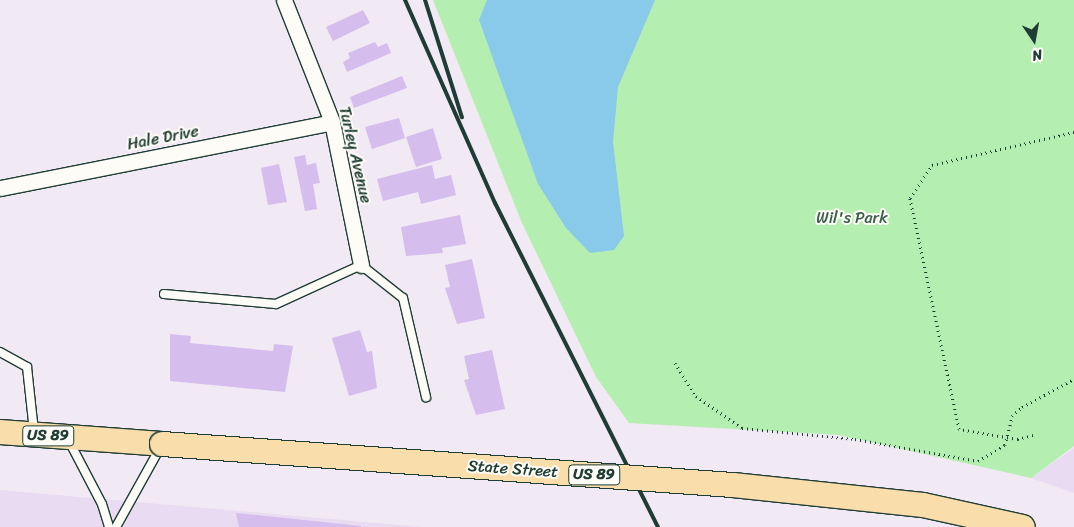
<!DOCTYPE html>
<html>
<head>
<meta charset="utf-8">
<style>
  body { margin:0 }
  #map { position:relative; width:1074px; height:527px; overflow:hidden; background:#f1e9f4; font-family:Sriracha,sans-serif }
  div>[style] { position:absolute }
  .built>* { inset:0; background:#e9dcf2 }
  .green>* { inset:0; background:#b5eeb1 }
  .water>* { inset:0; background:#89c9ea }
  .building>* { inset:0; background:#d5beed }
  .path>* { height:3px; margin-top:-1.5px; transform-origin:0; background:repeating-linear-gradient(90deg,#1f3d34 0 1px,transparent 0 5px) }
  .roads { filter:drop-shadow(1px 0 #1f3d34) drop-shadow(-1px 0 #1f3d34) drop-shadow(0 1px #1f3d34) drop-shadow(0 -1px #1f3d34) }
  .lane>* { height:8px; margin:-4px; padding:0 4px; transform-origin:4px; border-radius:4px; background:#fdfcf7 }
  .street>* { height:15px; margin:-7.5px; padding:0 7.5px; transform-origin:7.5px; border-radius:7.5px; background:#fdfcf7 }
  .primary>* { height:24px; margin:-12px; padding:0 12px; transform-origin:12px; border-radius:12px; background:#f9ddab }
  .rail>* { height:4px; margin:-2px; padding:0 2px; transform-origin:2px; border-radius:2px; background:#1f3d34 }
  .bridges { filter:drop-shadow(1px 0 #1f3d34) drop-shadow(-1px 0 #1f3d34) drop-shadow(0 1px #1f3d34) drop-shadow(0 -1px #1f3d34) }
  .primary-bridge>* { height:24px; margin:-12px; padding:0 12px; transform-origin:12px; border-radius:12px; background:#f9ddab }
  span { translate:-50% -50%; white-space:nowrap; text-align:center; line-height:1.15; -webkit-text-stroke:4px #fdfcf7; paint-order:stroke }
  .shield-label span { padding:1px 4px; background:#fdfcf7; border:1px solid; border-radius:4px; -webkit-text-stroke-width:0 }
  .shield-label { font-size:15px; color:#1f3d34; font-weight:700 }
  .street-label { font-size:16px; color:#1f3d34 }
  .park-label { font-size:16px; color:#3d604d }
  .north { position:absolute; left:1009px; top:15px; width:50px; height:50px; -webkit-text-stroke:4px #fdfcf7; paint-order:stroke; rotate:168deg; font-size:14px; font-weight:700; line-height:20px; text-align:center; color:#1f3d34 }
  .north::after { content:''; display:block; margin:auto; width:18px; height:22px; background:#1f3d34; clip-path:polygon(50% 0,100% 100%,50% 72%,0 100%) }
</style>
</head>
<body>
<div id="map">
  <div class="built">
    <div style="clip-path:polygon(1074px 448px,1074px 493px,1031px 478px)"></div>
    <div style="clip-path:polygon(0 490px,422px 527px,0 527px)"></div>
  </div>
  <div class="green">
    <div style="clip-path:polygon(433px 0,1074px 0,1074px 446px,1031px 478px,839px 435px,629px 423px,596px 377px,522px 223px)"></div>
  </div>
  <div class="water">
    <div style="clip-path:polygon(487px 0,655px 0,618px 87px,613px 142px,624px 236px,614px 250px,590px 253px,566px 228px,538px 184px,479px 20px)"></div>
  </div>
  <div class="building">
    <div style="clip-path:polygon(363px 10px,370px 23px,333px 41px,326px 27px)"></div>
    <div style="clip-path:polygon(375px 42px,378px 47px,387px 43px,391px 53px,347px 72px,343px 62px,350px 58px,348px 53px)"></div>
    <div style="clip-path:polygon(402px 76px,407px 88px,354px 108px,350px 97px)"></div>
    <div style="clip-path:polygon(399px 118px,405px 138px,372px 149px,365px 127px)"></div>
    <div style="clip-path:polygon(433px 128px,442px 159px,416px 167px,406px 137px)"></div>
    <div style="clip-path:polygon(305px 155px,307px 165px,316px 163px,320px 183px,313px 184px,317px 209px,305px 211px,294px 157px)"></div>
    <div style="clip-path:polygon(279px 164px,287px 202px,268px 205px,261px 168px)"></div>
    <div style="clip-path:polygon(432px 165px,435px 179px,451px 175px,456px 195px,421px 204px,418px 192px,383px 201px,377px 179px)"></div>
    <div style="clip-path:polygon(460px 215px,466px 244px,442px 248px,443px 253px,406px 256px,401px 227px)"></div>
    <div style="clip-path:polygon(472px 259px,485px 318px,457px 324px,445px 288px,450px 287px,445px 265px)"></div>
    <div style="clip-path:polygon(360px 330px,367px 352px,372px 351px,377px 388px,349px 396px,332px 338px)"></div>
    <div style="clip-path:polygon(170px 334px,191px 336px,190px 343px,273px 351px,274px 344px,293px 346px,285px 392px,170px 381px)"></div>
    <div style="clip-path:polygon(492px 350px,505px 409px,476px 415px,464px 380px,469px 379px,464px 356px)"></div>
    <div style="clip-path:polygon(236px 513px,361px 526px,361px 527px,239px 527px)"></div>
  </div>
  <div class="path">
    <div style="left:675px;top:363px;width:39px;rotate:58deg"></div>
    <div style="left:696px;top:396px;width:56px;rotate:34.8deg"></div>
    <div style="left:742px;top:428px;width:114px;rotate:5.6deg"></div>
    <div style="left:855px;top:439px;width:125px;rotate:10.1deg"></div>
    <div style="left:978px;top:461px;width:31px;rotate:-31deg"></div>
    <div style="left:1005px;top:445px;width:30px;rotate:-76deg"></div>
    <div style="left:1012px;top:416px;width:13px;rotate:-42deg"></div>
    <div style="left:1022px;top:407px;width:59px;rotate:-28.3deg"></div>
    <div style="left:1033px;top:435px;width:16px;rotate:165deg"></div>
    <div style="left:1018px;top:439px;width:60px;rotate:-170.4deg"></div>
    <div style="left:959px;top:429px;width:236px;rotate:-102deg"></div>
    <div style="left:910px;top:198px;width:40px;rotate:-56deg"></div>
    <div style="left:932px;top:165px;width:146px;rotate:-13.1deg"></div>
  </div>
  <div class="roads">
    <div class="lane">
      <div style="left:164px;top:294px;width:112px;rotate:5.1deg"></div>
      <div style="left:276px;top:304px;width:94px;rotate:-24.6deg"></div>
      <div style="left:361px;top:265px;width:53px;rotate:38.2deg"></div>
      <div style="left:403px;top:298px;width:102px;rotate:76.9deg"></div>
      <div style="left:0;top:352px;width:31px;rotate:29deg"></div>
      <div style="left:27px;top:367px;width:64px;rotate:83.8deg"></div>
      <div style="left:69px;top:441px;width:71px;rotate:62.4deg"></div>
      <div style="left:102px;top:504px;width:24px;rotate:73deg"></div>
      <div style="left:116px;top:527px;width:90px;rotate:-60.9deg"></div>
    </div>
    <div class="street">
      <div style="left:284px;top:0;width:131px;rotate:68.5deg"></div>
      <div style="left:332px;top:122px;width:146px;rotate:78.5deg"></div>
      <div style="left:0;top:188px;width:338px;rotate:-11.2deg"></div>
    </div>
    <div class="primary">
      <div style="left:0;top:432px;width:162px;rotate:4.2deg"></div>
    </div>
  </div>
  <div class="rail">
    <div style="left:405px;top:0;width:222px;rotate:66.1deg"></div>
    <div style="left:495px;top:203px;width:363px;rotate:63.3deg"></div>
    <div style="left:425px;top:0;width:123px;rotate:72.5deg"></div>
  </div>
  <div class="bridges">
    <div class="primary-bridge">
      <div style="left:162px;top:444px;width:572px;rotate:4.11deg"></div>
      <div style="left:733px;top:485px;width:191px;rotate:6deg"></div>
      <div style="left:923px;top:505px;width:102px;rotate:12.4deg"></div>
    </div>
  </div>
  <div class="shield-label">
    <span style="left:48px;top:436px">US 89</span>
    <span style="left:594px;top:475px">US 89</span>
  </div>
  <div class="street-label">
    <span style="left:163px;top:138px;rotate:-11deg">Hale Drive</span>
    <span style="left:355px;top:155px;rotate:77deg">Turley Avenue</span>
    <span style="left:513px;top:469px;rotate:4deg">State Street</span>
  </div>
  <div class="park-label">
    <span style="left:852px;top:218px">Wil's Park</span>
  </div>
  <div class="north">N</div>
</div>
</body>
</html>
